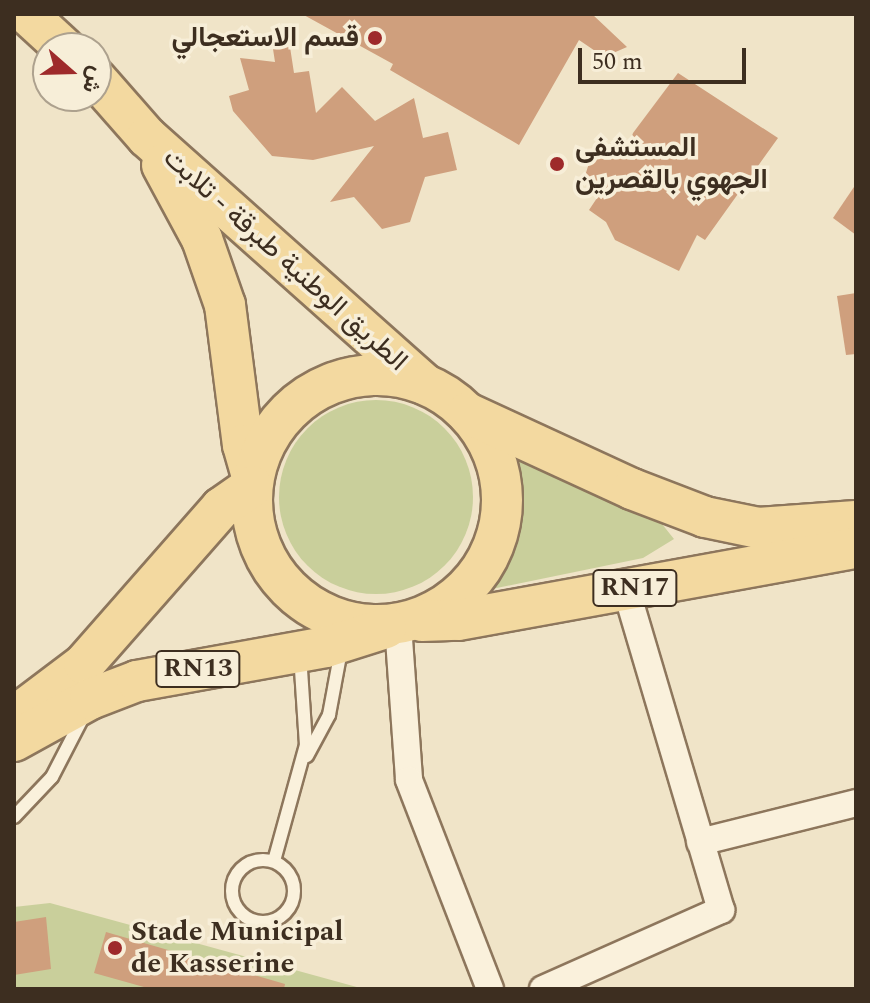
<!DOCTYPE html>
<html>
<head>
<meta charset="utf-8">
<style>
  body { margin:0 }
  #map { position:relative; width:870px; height:1003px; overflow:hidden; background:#f0e4c8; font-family:Spectral,Vazirmatn,serif }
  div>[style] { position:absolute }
  .green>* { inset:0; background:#c9cf9b }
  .round { border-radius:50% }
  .building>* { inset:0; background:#cf9f7d }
  .roads { filter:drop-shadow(2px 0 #8d765c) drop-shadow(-2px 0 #8d765c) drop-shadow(0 2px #8d765c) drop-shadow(0 -2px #8d765c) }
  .service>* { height:12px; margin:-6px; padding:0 6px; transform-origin:6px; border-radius:6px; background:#faf1dc }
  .service>.ring { margin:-6px; padding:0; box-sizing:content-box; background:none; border:12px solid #faf1dc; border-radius:50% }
  .minor>* { height:26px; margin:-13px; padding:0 13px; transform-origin:13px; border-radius:13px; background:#faf1dc }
  .primary>* { height:40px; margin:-20px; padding:0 20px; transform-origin:20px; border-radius:20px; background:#f3d9a0 }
  .primary>.ring { margin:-20px; padding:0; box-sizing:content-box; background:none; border:40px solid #f3d9a0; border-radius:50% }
  .dots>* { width:22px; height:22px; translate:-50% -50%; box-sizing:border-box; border:4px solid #f7eed8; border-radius:50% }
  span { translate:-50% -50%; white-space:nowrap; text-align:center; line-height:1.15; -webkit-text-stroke:7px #f7eed8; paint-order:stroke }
  .shield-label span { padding:2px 6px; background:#f7eed8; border:2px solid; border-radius:6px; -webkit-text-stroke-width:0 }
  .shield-label { font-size:26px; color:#3d2e20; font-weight:700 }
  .poi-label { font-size:28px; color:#3d2e20; font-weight:700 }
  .right { translate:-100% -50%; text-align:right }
  .left { translate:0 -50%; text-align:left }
  .street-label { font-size:28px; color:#3d2e20 }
  .frame { position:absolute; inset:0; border:16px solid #3d2e20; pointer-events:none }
  .north { position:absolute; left:32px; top:32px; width:80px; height:80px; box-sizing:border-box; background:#f7eed8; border:2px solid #ada18e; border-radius:50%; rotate:110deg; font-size:22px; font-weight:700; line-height:32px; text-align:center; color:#3d2e20 }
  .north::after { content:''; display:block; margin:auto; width:28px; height:36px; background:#9e2a2b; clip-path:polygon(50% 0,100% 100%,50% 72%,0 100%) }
  .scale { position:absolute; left:578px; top:48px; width:168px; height:36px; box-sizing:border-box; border:4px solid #3d2e20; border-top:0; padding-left:10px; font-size:24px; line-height:28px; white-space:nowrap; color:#3d2e20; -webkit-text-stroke:6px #f7eed8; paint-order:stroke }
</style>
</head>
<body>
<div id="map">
  <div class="green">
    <div class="round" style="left:279px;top:400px;width:194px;height:194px"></div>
    <div style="clip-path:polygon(514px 454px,662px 524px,674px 539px,643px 558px,482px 591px,513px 542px,520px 494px)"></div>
    <div style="clip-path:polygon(50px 903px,364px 989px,14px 989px,14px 907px)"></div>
  </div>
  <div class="building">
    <div style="clip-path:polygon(302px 14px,592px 14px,627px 47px,604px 57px,579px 40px,519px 145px,390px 70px,393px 64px)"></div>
    <div style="clip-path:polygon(290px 47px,294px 73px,309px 71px,316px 113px,342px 87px,375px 121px,414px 98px,423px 138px,448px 132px,457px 170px,425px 177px,410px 222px,382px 229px,354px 197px,330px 202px,374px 146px,313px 160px,272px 156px,233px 111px,229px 96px,249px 90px,240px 58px,275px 62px,273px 49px)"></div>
    <div style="clip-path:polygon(678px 73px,778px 138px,705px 240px,697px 235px,679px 271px,615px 240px,606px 222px,589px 210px,603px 189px,585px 176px,594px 147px,625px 157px,633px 133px)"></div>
    <div style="clip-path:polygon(856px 184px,856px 235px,833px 218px)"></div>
    <div style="clip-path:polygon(856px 293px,856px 354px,846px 355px,837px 296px)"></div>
    <div style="clip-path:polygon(46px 917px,51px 969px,14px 975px,14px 922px)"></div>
    <div style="clip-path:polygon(106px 932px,285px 984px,284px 989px,151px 989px,94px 973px)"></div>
  </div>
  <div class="roads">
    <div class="service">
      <div style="left:307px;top:756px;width:47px;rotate:-61.8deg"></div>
      <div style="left:329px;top:715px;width:66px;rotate:-79.5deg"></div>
      <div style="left:14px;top:817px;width:55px;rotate:-46.5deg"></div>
      <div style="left:52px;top:777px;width:72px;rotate:-62.7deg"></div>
      <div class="ring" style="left:232px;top:860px;width:50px;height:50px"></div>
      <div style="left:274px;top:861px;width:120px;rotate:-74.6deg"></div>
      <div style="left:306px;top:745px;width:90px;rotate:-93.8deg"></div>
    </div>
    <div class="minor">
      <div style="left:398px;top:625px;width:155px;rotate:85.9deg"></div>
      <div style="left:409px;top:780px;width:224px;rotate:68.8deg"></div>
      <div style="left:700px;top:842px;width:161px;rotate:-14deg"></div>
      <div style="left:543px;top:989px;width:195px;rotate:-23.9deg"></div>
      <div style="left:721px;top:910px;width:334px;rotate:-106.5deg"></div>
    </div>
    <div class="primary">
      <div style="left:27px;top:14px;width:50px;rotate:42.6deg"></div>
      <div style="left:96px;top:79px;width:77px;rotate:48.7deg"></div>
      <div style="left:147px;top:137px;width:371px;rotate:41.7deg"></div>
      <div style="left:162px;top:165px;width:84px;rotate:61.6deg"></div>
      <div style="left:202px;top:239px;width:70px;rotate:70.8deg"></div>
      <div style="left:225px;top:305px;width:141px;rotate:82.7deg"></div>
      <div style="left:243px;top:445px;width:35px;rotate:74deg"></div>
      <div class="ring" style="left:252px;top:375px;width:210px;height:210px"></div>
      <div style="left:467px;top:413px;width:182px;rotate:24.7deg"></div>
      <div style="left:632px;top:489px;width:78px;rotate:21deg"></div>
      <div style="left:705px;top:517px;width:54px;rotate:11.7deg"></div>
      <div style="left:758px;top:528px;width:98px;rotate:-4.1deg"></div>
      <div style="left:422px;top:621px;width:36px;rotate:-2deg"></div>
      <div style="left:458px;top:620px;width:404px;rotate:-10.3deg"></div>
      <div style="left:14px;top:717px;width:88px;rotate:-37.1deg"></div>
      <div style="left:84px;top:664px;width:208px;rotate:-48.7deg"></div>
      <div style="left:221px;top:508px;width:38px;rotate:-35deg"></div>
      <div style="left:14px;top:741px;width:87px;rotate:-28.9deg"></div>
      <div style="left:90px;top:699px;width:50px;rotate:-21deg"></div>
      <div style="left:137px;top:681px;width:192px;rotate:-10.2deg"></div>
      <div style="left:326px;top:647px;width:63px;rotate:-17.6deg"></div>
    </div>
  </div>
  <div class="dots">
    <div style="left:375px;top:38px;background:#9e2a2b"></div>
    <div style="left:557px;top:164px;background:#9e2a2b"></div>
    <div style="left:115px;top:948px;background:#9e2a2b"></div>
  </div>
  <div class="shield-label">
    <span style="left:635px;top:588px">RN17</span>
    <span style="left:198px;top:669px">RN13</span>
  </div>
  <div class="poi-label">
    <span class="right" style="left:359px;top:38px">قسم الاستعجالي</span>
    <span class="left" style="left:575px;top:164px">المستشفى<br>الجهوي بالقصرين</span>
    <span class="left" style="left:131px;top:948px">Stade Municipal<br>de Kasserine</span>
  </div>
  <div class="street-label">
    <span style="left:285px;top:260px;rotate:42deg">الطريق الوطنية طبرقة - تلابت</span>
  </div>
  <div class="frame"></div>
  <div class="north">ش</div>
  <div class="scale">50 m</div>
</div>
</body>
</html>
